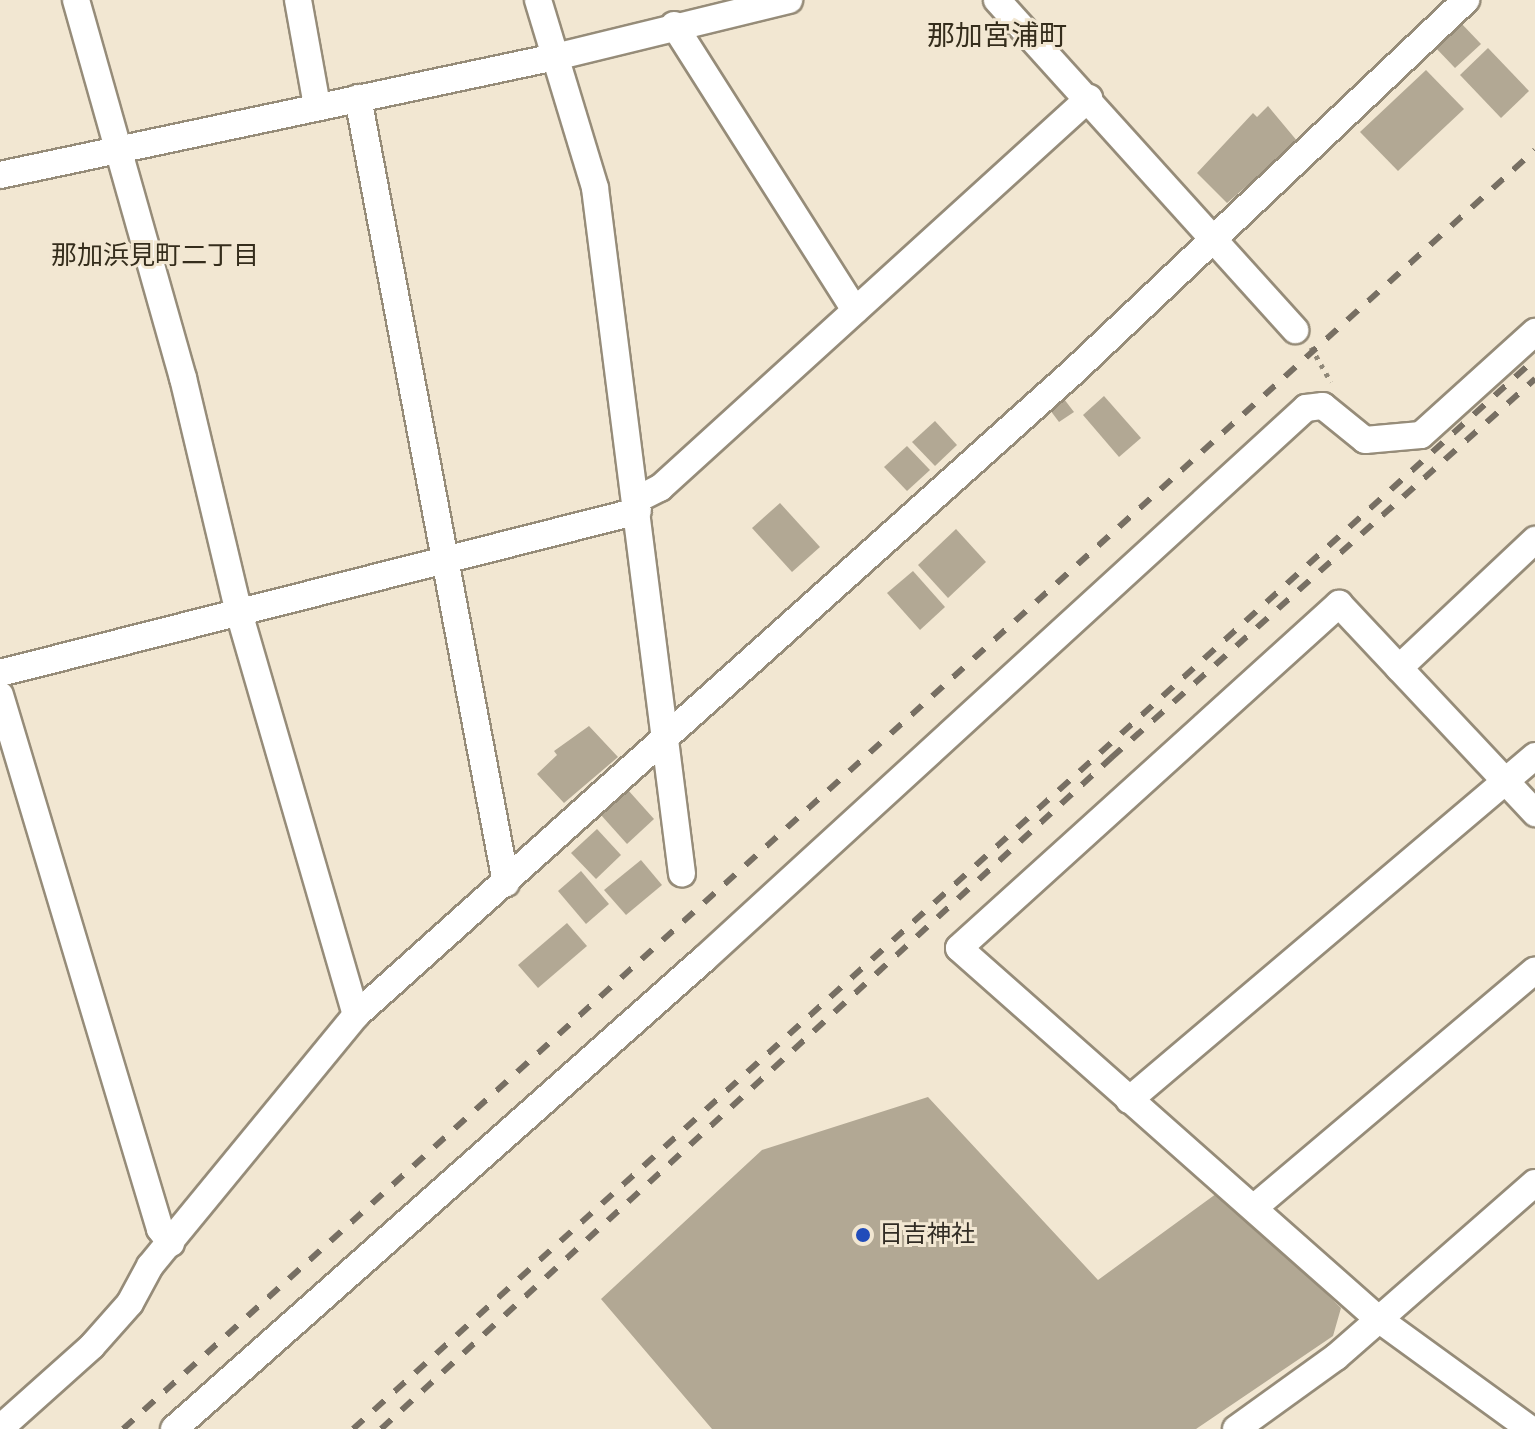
<!DOCTYPE html>
<html>
<head>
<meta charset="utf-8">
<style>
  body { margin:0 }
  #map { position:relative; width:1535px; height:1429px; overflow:hidden; background:#f2e7d2; font-family:"Sofia Sans Condensed","Noto Sans JP",sans-serif }
  div>[style] { position:absolute }
  .building>* { inset:0; background:#b2a894 }
  .path>* { height:5px; margin-top:-2.5px; transform-origin:0; background:repeating-linear-gradient(90deg,#908879 0 4px,transparent 0 10px) }
  .roads { filter:drop-shadow(2px 0 #968c79) drop-shadow(-2px 0 #968c79) drop-shadow(0 2px #968c79) drop-shadow(0 -2px #968c79) }
  .street>* { height:26px; margin:-13px; padding:0 13px; transform-origin:13px; border-radius:13px; background:#fff }
  .rail>* { height:6px; margin-top:-3px; transform-origin:0; background:repeating-linear-gradient(90deg,#776f63 0 14px,transparent 0 28px) }
  .dots>* { width:22px; height:22px; translate:-50% -50%; box-sizing:border-box; border:4px solid #f2e7d2; border-radius:50% }
  span { translate:-50% -50%; white-space:nowrap; text-align:center; line-height:1.15; -webkit-text-stroke:6px #f2e7d2; paint-order:stroke }
  .poi-label { font-size:24px; color:#312c24 }
  .left { translate:0 -50%; text-align:left }
  .neighbourhood-label { font-size:26px; color:#352d1c }
  .quarter-label { font-size:28px; color:#352d1c }
</style>
</head>
<body>
<div id="map">
  <div class="building">
    <div style="clip-path:polygon(1460px 22px,1481px 44px,1455px 68px,1434px 46px)"></div>
    <div style="clip-path:polygon(1488px 48px,1529px 91px,1501px 118px,1460px 75px)"></div>
    <div style="clip-path:polygon(1426px 70px,1464px 109px,1398px 171px,1360px 132px)"></div>
    <div style="clip-path:polygon(1268px 106px,1298px 142px,1227px 203px,1197px 173px,1253px 113px,1257px 117px)"></div>
    <div style="clip-path:polygon(1104px 396px,1141px 438px,1119px 457px,1083px 415px)"></div>
    <div style="clip-path:polygon(1064px 399px,1074px 412px,1059px 422px,1050px 410px)"></div>
    <div style="clip-path:polygon(935px 421px,957px 445px,935px 466px,912px 442px)"></div>
    <div style="clip-path:polygon(907px 446px,930px 470px,907px 491px,884px 467px)"></div>
    <div style="clip-path:polygon(780px 503px,820px 547px,792px 572px,752px 528px)"></div>
    <div style="clip-path:polygon(956px 529px,986px 562px,948px 598px,918px 565px)"></div>
    <div style="clip-path:polygon(913px 571px,945px 607px,920px 630px,887px 593px)"></div>
    <div style="clip-path:polygon(589px 726px,618px 757px,564px 803px,537px 774px,557px 755px,554px 751px)"></div>
    <div style="clip-path:polygon(628px 790px,654px 819px,627px 844px,601px 815px)"></div>
    <div style="clip-path:polygon(597px 829px,621px 855px,596px 879px,571px 853px)"></div>
    <div style="clip-path:polygon(641px 860px,662px 885px,626px 915px,604px 890px)"></div>
    <div style="clip-path:polygon(581px 871px,609px 904px,586px 924px,558px 891px)"></div>
    <div style="clip-path:polygon(567px 923px,587px 946px,538px 988px,518px 965px)"></div>
    <div style="clip-path:polygon(928px 1097px,1098px 1280px,1220px 1191px,1341px 1308px,1333px 1336px,1196px 1429px,712px 1429px,601px 1299px,762px 1150px)"></div>
  </div>
  <div class="path">
    <div style="left:1311px;top:347px;width:40px;rotate:60.3deg"></div>
  </div>
  <div class="roads">
    <div class="street">
      <div style="left:76px;top:0;width:393px;rotate:74.2deg"></div>
      <div style="left:183px;top:378px;width:237px;rotate:76.6deg"></div>
      <div style="left:238px;top:609px;width:423px;rotate:73.8deg"></div>
      <div style="left:298px;top:0;width:108px;rotate:79.8deg"></div>
      <div style="left:538px;top:0;width:196px;rotate:73.1deg"></div>
      <div style="left:595px;top:188px;width:691px;rotate:82.77deg"></div>
      <div style="left:997px;top:0;width:445px;rotate:47.9deg"></div>
      <div style="left:674px;top:25px;width:338px;rotate:57.6deg"></div>
      <div style="left:358px;top:98px;width:799px;rotate:79.32deg"></div>
      <div style="left:0;top:175px;width:567px;rotate:-12deg"></div>
      <div style="left:555px;top:57px;width:241px;rotate:-13.7deg"></div>
      <div style="left:638px;top:499px;width:25px;rotate:-27deg"></div>
      <div style="left:660px;top:488px;width:580px;rotate:-42.27deg"></div>
      <div style="left:1399px;top:668px;width:187px;rotate:-43.3deg"></div>
      <div style="left:0;top:673px;width:658px;rotate:-14.25deg"></div>
      <div style="left:0;top:695px;width:557px;rotate:73.32deg"></div>
      <div style="left:160px;top:1229px;width:18px;rotate:52deg"></div>
      <div style="left:1129px;top:1100px;width:532px;rotate:-40.27deg"></div>
      <div style="left:1256px;top:1206px;width:365px;rotate:-40.2deg"></div>
      <div style="left:6px;top:1423px;width:115px;rotate:-41.8deg"></div>
      <div style="left:92px;top:1346px;width:57px;rotate:-48.5deg"></div>
      <div style="left:130px;top:1303px;width:42px;rotate:-61.6deg"></div>
      <div style="left:150px;top:1266px;width:325px;rotate:-50.6deg"></div>
      <div style="left:356px;top:1015px;width:964px;rotate:-41.89deg"></div>
      <div style="left:1074px;top:371px;width:540px;rotate:-43.42deg"></div>
      <div style="left:174px;top:1429px;width:708px;rotate:-41.57deg"></div>
      <div style="left:704px;top:959px;width:816px;rotate:-42.47deg"></div>
      <div style="left:1306px;top:408px;width:17px;rotate:-7deg"></div>
      <div style="left:1323px;top:406px;width:54px;rotate:39deg"></div>
      <div style="left:1365px;top:440px;width:56px;rotate:-5.1deg"></div>
      <div style="left:1421px;top:435px;width:154px;rotate:-42.1deg"></div>
      <div style="left:1236px;top:1429px;width:123px;rotate:-35.8deg"></div>
      <div style="left:1336px;top:1357px;width:264px;rotate:-41.2deg"></div>
      <div style="left:1530px;top:1429px;width:189px;rotate:-144deg"></div>
      <div style="left:1377px;top:1318px;width:558px;rotate:-138.49deg"></div>
      <div style="left:959px;top:948px;width:513px;rotate:-42.15deg"></div>
      <div style="left:1339px;top:604px;width:287px;rotate:46.8deg"></div>
    </div>
  </div>
  <div class="rail">
    <div style="left:123px;top:1429px;width:1905px;rotate:-42.17deg"></div>
    <div style="left:353px;top:1429px;width:1594px;rotate:-42.15deg"></div>
    <div style="left:381px;top:1429px;width:992px;rotate:-42.59deg"></div>
    <div style="left:1111px;top:758px;width:569px;rotate:-41.79deg"></div>
  </div>
  <div class="dots">
    <div style="left:863px;top:1235px;background:#214cba"></div>
  </div>
  <div class="poi-label">
    <span class="left" style="left:879px;top:1235px">日吉神社</span>
  </div>
  <div class="neighbourhood-label">
    <span style="left:155px;top:257px">那加浜見町二丁目</span>
  </div>
  <div class="quarter-label">
    <span style="left:997px;top:37px">那加宮浦町</span>
  </div>
</div>
</body>
</html>
